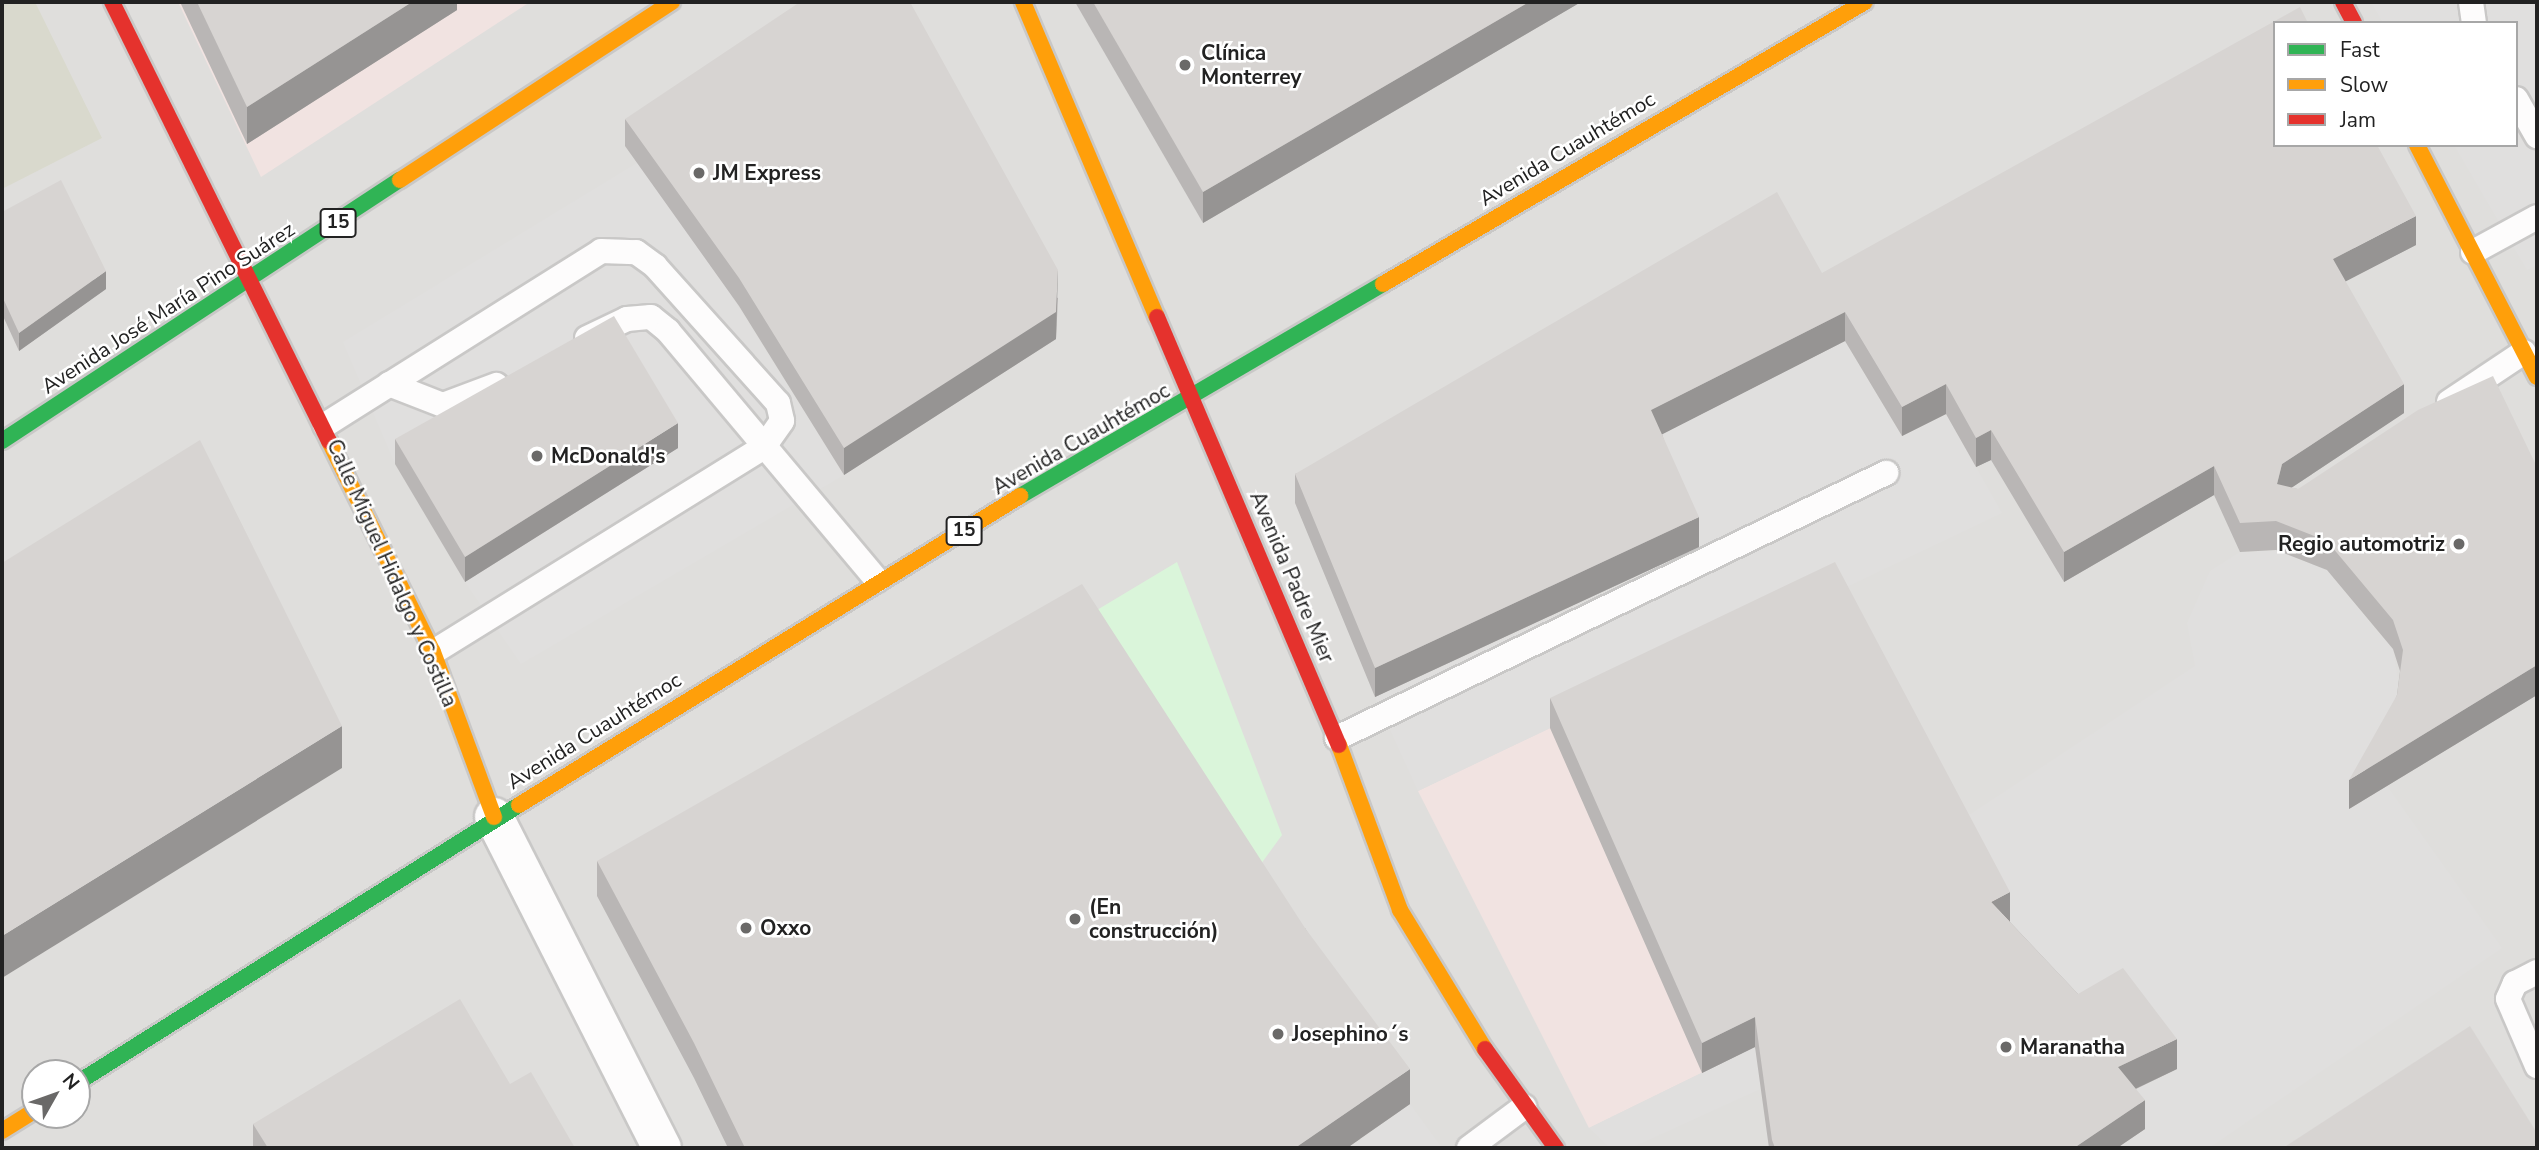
<!DOCTYPE html>
<html>
<head>
<meta charset="utf-8">
<style>
  body { margin:0 }
  #map { position:relative; width:2539px; height:1150px; overflow:hidden; background:#f0eeeb; font-family:"Nunito Sans",sans-serif }
  div>[style] { position:absolute }
  .residential>* { inset:0; background:#dfdedc }
  .commercial>* { inset:0; background:#f1e3e1 }
  .construction>* { inset:0; background:#d9d9cd }
  .park>* { inset:0; background:#daf5da }
  .parking>* { inset:0; background:#e0dfde }
  .roads { filter:drop-shadow(2px 0 #c9c8c7) drop-shadow(-2px 0 #c9c8c7) drop-shadow(0 2px #c9c8c7) drop-shadow(0 -2px #c9c8c7) }
  .lane>* { height:24px; margin:-12px; padding:0 12px; transform-origin:12px; border-radius:12px; background:#fdfcfc }
  .street>* { height:38px; margin:-19px; padding:0 19px; transform-origin:19px; border-radius:19px; background:#fdfcfc }
  .fast>* { height:16px; margin:-8px; padding:0 8px; transform-origin:8px; border-radius:8px; background:#30b455 }
  .slow>* { height:16px; margin:-8px; padding:0 8px; transform-origin:8px; border-radius:8px; background:#ff9f0a }
  .jam>* { height:16px; margin:-8px; padding:0 8px; transform-origin:8px; border-radius:8px; background:#e5322d }
  .wall>* { inset:0; background:#b9b6b5 }
  .shaded-wall>* { inset:0; background:#969493 }
  .building>* { inset:0; background:#d7d4d2 }
  .dots>* { width:19px; height:19px; translate:-50% -50%; box-sizing:border-box; border:4px solid #fff; border-radius:50% }
  span { translate:-50% -50%; white-space:nowrap; text-align:center; line-height:1.15; -webkit-text-stroke:5px #fff; paint-order:stroke }
  .shield-label span { padding:2px 5px; background:#fff; border:2px solid; border-radius:5px; -webkit-text-stroke-width:0 }
  .shield-label { font-size:19px; color:#222; font-weight:700 }
  .poi-label { font-size:21px; color:#222; font-weight:700 }
  .left { translate:0 -50%; text-align:left }
  .right { translate:-100% -50%; text-align:right }
  .street-label { font-size:21px; color:#222 }
  .frame { position:absolute; inset:0; border:4px solid #222; pointer-events:none }
  .legend { position:absolute; left:2273px; top:21px; width:245px; height:126px; box-sizing:border-box; background:#fff; border:2px solid #a7a7a7; margin:0; padding:9px 12px; list-style:none; font-size:21px; color:#222 }
  .legend li { display:flex; align-items:center; gap:14px; height:35px }
  .legend b { width:35px; border:2px solid #a7a7a7 }
  .north { position:absolute; left:21px; top:1059px; width:70px; height:70px; box-sizing:border-box; background:#fff; border:2px solid #a7a7a7; border-radius:50%; rotate:50deg; font-size:19px; font-weight:700; line-height:28px; text-align:center; color:#222 }
  .north::after { content:''; display:block; margin:auto; width:24px; height:32px; background:#6a6968; clip-path:polygon(50% 0,100% 100%,50% 72%,0 100%) }
</style>
</head>
<body>
<div id="map">
  <div class="residential">
    <div style="clip-path:polygon(evenodd,2px 2px,2537px 2px,2537px 1148px,2px 1148px,2px 2px,2275px 23px,2516px 23px,2516px 145px,2275px 145px,2275px 23px,2px 2px,35px 1073px,77px 1073px,77px 1115px,35px 1115px,35px 1073px)"></div>
  </div>
  <div class="commercial">
    <div style="clip-path:polygon(178px 2px,530px 2px,261px 177px)"></div>
    <div style="clip-path:polygon(1835px 592px,2010px 922px,1589px 1128px,1418px 791px)"></div>
  </div>
  <div class="construction">
    <div style="clip-path:polygon(2px 2px,35px 2px,102px 138px,2px 189px)"></div>
  </div>
  <div class="park">
    <div style="clip-path:polygon(1177px 562px,1282px 835px,1250px 879px,1082px 619px)"></div>
  </div>
  <div class="parking">
    <div style="clip-path:polygon(2371px 2px,2537px 2px,2537px 265px,2527px 270px,2454px 145px,2516px 145px,2516px 23px,2383px 23px)"></div>
    <div style="clip-path:polygon(645px 158px,844px 475px,521px 664px,465px 582px,678px 448px,395px 464px,343px 342px)"></div>
    <div style="clip-path:polygon(1845px 341px,1902px 436px,1946px 414px,2002px 513px,1418px 791px,1375px 697px,1700px 550px,1651px 440px)"></div>
    <div style="clip-path:polygon(2276px 550px,2327px 570px,2393px 649px,2402px 703px,2368px 759px,2502px 948px,2209px 1148px,2117px 1148px,2145px 1129px,2118px 1097px,2176px 1070px,2078px 1024px,2025px 968px,1631px 1148px,1610px 1148px,1589px 1128px,2010px 922px,1957px 823px,2195px 666px,2187px 623px,2210px 571px,2240px 552px)"></div>
    <div style="clip-path:polygon(1410px 1104px,1442px 1148px,1349px 1148px)"></div>
  </div>
  <div class="roads">
    <div class="lane">
      <div style="left:2471px;top:2px;width:21px;rotate:82deg"></div>
      <div style="left:2516px;top:99px;width:43px;rotate:60.4deg"></div>
      <div style="left:2473px;top:252px;width:73px;rotate:-28.7deg"></div>
      <div style="left:587px;top:338px;width:44px;rotate:-25.4deg"></div>
      <div style="left:627px;top:319px;width:24px;rotate:-5deg"></div>
      <div style="left:651px;top:317px;width:22px;rotate:39deg"></div>
      <div style="left:668px;top:331px;width:325px;rotate:50deg"></div>
      <div style="left:389px;top:384px;width:58px;rotate:21.3deg"></div>
      <div style="left:443px;top:405px;width:57px;rotate:-20.7deg"></div>
      <div style="left:2449px;top:402px;width:90px;rotate:-33.7deg"></div>
      <div style="left:325px;top:425px;width:326px;rotate:-32.2deg"></div>
      <div style="left:601px;top:251px;width:35px;rotate:2deg"></div>
      <div style="left:636px;top:252px;width:24px;rotate:36deg"></div>
      <div style="left:655px;top:266px;width:184px;rotate:48.1deg"></div>
      <div style="left:778px;top:403px;width:18px;rotate:77deg"></div>
      <div style="left:782px;top:421px;width:32px;rotate:125deg"></div>
      <div style="left:764px;top:447px;width:389px;rotate:148.2deg"></div>
      <div style="left:1337px;top:738px;width:610px;rotate:-25.77deg"></div>
      <div style="left:2537px;top:972px;width:25px;rotate:153deg"></div>
      <div style="left:2515px;top:983px;width:17px;rotate:114deg"></div>
      <div style="left:2508px;top:999px;width:73px;rotate:66.6deg"></div>
      <div style="left:1469px;top:1148px;width:69px;rotate:-36.7deg"></div>
    </div>
    <div class="street">
      <div style="left:494px;top:817px;width:371px;rotate:63.1deg"></div>
    </div>
    <div class="fast">
      <div style="left:2px;top:441px;width:476px;rotate:-33.3deg"></div>
      <div style="left:1020px;top:496px;width:420px;rotate:-30.3deg"></div>
      <div style="left:77px;top:1083px;width:522px;rotate:-32.17deg"></div>
    </div>
    <div class="slow">
      <div style="left:1023px;top:2px;width:342px;rotate:67deg"></div>
      <div style="left:2417px;top:145px;width:261px;rotate:62.7deg"></div>
      <div style="left:400px;top:180px;width:325px;rotate:-33.2deg"></div>
      <div style="left:1383px;top:284px;width:558px;rotate:-30.33deg"></div>
      <div style="left:329px;top:441px;width:235px;rotate:63.8deg"></div>
      <div style="left:433px;top:652px;width:176px;rotate:69.7deg"></div>
      <div style="left:1339px;top:745px;width:176px;rotate:69.7deg"></div>
      <div style="left:1400px;top:910px;width:163px;rotate:58.6deg"></div>
      <div style="left:519px;top:805px;width:589px;rotate:-31.66deg"></div>
      <div style="left:2px;top:1131px;width:39px;rotate:-32deg"></div>
    </div>
    <div class="jam">
      <div style="left:112px;top:2px;width:490px;rotate:63.7deg"></div>
      <div style="left:2343px;top:2px;width:24px;rotate:62deg"></div>
      <div style="left:1157px;top:317px;width:465px;rotate:67deg"></div>
      <div style="left:1485px;top:1049px;width:122px;rotate:54.4deg"></div>
    </div>
  </div>
  <div class="wall">
    <div style="clip-path:polygon(180px 2px,457px 2px,457px 10px,247px 144px)"></div>
    <div style="clip-path:polygon(1075px 2px,1581px 2px,1203px 223px)"></div>
    <div style="clip-path:polygon(625px 119px,1058px 298px,1056px 339px,844px 475px,739px 306px,625px 146px)"></div>
    <div style="clip-path:polygon(2px 212px,106px 289px,19px 351px,2px 314px)"></div>
    <div style="clip-path:polygon(2416px 245px,2345px 281px,2404px 413px,2291px 488px,2298px 489px,2537px 467px,2537px 695px,2349px 809px,2397px 695px,2400px 671px,2393px 649px,2327px 570px,2276px 550px,2240px 552px,2214px 495px,2064px 582px,1991px 460px,1976px 467px,1946px 414px,1902px 436px,1845px 341px,1662px 434px,1699px 547px,1375px 697px,1295px 503px,1295px 474px,1822px 273px)"></div>
    <div style="clip-path:polygon(395px 439px,678px 448px,465px 582px,395px 464px)"></div>
    <div style="clip-path:polygon(1550px 698px,2010px 922px,2078px 994px,2177px 1069px,2136px 1089px,2145px 1129px,2117px 1148px,1769px 1148px,1755px 1047px,1702px 1073px,1550px 728px)"></div>
    <div style="clip-path:polygon(597px 861px,1305px 928px,1410px 1104px,1347px 1148px,728px 1148px,694px 1078px,597px 896px)"></div>
    <div style="clip-path:polygon(510px 1084px,575px 1148px,253px 1148px,253px 1124px)"></div>
  </div>
  <div class="shaded-wall">
    <div style="clip-path:polygon(412px 2px,457px 2px,457px 10px,247px 144px,247px 107px)"></div>
    <div style="clip-path:polygon(1529px 2px,1581px 2px,1203px 223px,1203px 192px)"></div>
    <div style="clip-path:polygon(2416px 216px,2416px 245px,2333px 288px,2333px 259px)"></div>
    <div style="clip-path:polygon(1058px 270px,1056px 339px,844px 475px,844px 448px)"></div>
    <div style="clip-path:polygon(106px 271px,106px 289px,19px 351px,19px 333px)"></div>
    <div style="clip-path:polygon(1845px 312px,1845px 341px,1651px 440px,1651px 410px)"></div>
    <div style="clip-path:polygon(1946px 384px,1946px 414px,1902px 436px,1902px 407px)"></div>
    <div style="clip-path:polygon(2404px 384px,2404px 413px,2282px 494px,2277px 484px,2282px 464px)"></div>
    <div style="clip-path:polygon(678px 423px,678px 448px,465px 582px,465px 557px)"></div>
    <div style="clip-path:polygon(1991px 430px,1991px 460px,1976px 467px,1976px 438px)"></div>
    <div style="clip-path:polygon(2214px 466px,2214px 495px,2064px 582px,2064px 552px)"></div>
    <div style="clip-path:polygon(1699px 517px,1699px 547px,1375px 697px,1375px 668px)"></div>
    <div style="clip-path:polygon(2537px 665px,2537px 695px,2349px 809px,2349px 780px)"></div>
    <div style="clip-path:polygon(342px 726px,342px 768px,2px 978px,2px 936px)"></div>
    <div style="clip-path:polygon(2010px 892px,2010px 922px,1991px 902px)"></div>
    <div style="clip-path:polygon(1755px 1017px,1755px 1047px,1702px 1073px,1702px 1043px)"></div>
    <div style="clip-path:polygon(2177px 1039px,2177px 1069px,2118px 1097px,2118px 1067px)"></div>
    <div style="clip-path:polygon(1410px 1069px,1410px 1104px,1347px 1148px,1295px 1148px)"></div>
    <div style="clip-path:polygon(2145px 1100px,2145px 1129px,2117px 1148px,2074px 1148px)"></div>
  </div>
  <div class="building">
    <div style="clip-path:polygon(197px 2px,412px 2px,247px 107px)"></div>
    <div style="clip-path:polygon(800px 2px,910px 2px,1058px 270px,1056px 312px,844px 448px,739px 278px,625px 119px)"></div>
    <div style="clip-path:polygon(1093px 2px,1529px 2px,1203px 192px)"></div>
    <div style="clip-path:polygon(2300px 7px,2308px 23px,2275px 23px,2275px 145px,2377px 145px,2416px 216px,2333px 259px,2404px 384px,2282px 464px,2277px 484px,2298px 489px,2418px 410px,2493px 376px,2537px 467px,2537px 665px,2349px 780px,2397px 695px,2403px 650px,2393px 620px,2327px 541px,2276px 521px,2240px 523px,2214px 466px,2064px 552px,1991px 430px,1976px 438px,1946px 384px,1902px 407px,1845px 312px,1651px 410px,1699px 517px,1375px 668px,1295px 474px,1777px 192px,1822px 273px)"></div>
    <div style="clip-path:polygon(61px 180px,106px 271px,19px 333px,2px 296px,2px 212px)"></div>
    <div style="clip-path:polygon(614px 316px,678px 423px,465px 557px,395px 439px)"></div>
    <div style="clip-path:polygon(200px 440px,342px 726px,2px 936px,2px 563px)"></div>
    <div style="clip-path:polygon(1835px 562px,2010px 892px,1991px 902px,2078px 994px,2123px 968px,2177px 1039px,2118px 1067px,2145px 1100px,2074px 1148px,1775px 1148px,1772px 1140px,1755px 1017px,1702px 1043px,1550px 698px)"></div>
    <div style="clip-path:polygon(1082px 584px,1305px 928px,1410px 1069px,1295px 1148px,745px 1148px,694px 1043px,597px 861px)"></div>
    <div style="clip-path:polygon(460px 999px,510px 1084px,531px 1072px,575px 1148px,268px 1148px,253px 1124px)"></div>
    <div style="clip-path:polygon(2470px 1026px,2537px 1133px,2537px 1148px,2283px 1148px)"></div>
  </div>
  <div class="dots">
    <div style="left:1185px;top:65px;background:#6a6968"></div>
    <div style="left:699px;top:173px;background:#6a6968"></div>
    <div style="left:537px;top:456px;background:#6a6968"></div>
    <div style="left:2459px;top:544px;background:#6a6968"></div>
    <div style="left:1075px;top:919px;background:#6a6968"></div>
    <div style="left:746px;top:928px;background:#6a6968"></div>
    <div style="left:1278px;top:1034px;background:#6a6968"></div>
    <div style="left:2006px;top:1047px;background:#6a6968"></div>
  </div>
  <div class="shield-label">
    <span style="left:338px;top:223px">15</span>
    <span style="left:964px;top:531px">15</span>
  </div>
  <div class="poi-label">
    <span class="left" style="left:1201px;top:65px">Clínica<br>Monterrey</span>
    <span class="left" style="left:713px;top:173px">JM Express</span>
    <span class="left" style="left:551px;top:456px">McDonald's</span>
    <span class="right" style="left:2445px;top:544px">Regio automotriz</span>
    <span class="left" style="left:1089px;top:919px">(En<br>construcción)</span>
    <span class="left" style="left:760px;top:928px">Oxxo</span>
    <span class="left" style="left:1292px;top:1034px">Josephino´s</span>
    <span class="left" style="left:2020px;top:1047px">Maranatha</span>
  </div>
  <div class="street-label">
    <span style="left:1567px;top:149px;rotate:-31deg">Avenida Cuauhtémoc</span>
    <span style="left:168px;top:308px;rotate:-33deg">Avenida José María Pino Suárez</span>
    <span style="left:1081px;top:439px;rotate:-30deg">Avenida Cuauhtémoc</span>
    <span style="left:392px;top:573px;rotate:66deg">Calle Miguel Hidalgo y Costilla</span>
    <span style="left:1292px;top:577px;rotate:67deg">Avenida Padre Mier</span>
    <span style="left:594px;top:731px;rotate:-32deg">Avenida Cuauhtémoc</span>
  </div>
  <div class="frame"></div>
  <ul class="legend">
  <li><b style="height:9px;background:#30b455"></b>Fast</li>
  <li><b style="height:9px;background:#ff9f0a"></b>Slow</li>
  <li><b style="height:9px;background:#e5322d"></b>Jam</li>
  </ul>
  <div class="north">N</div>
</div>
</body>
</html>
